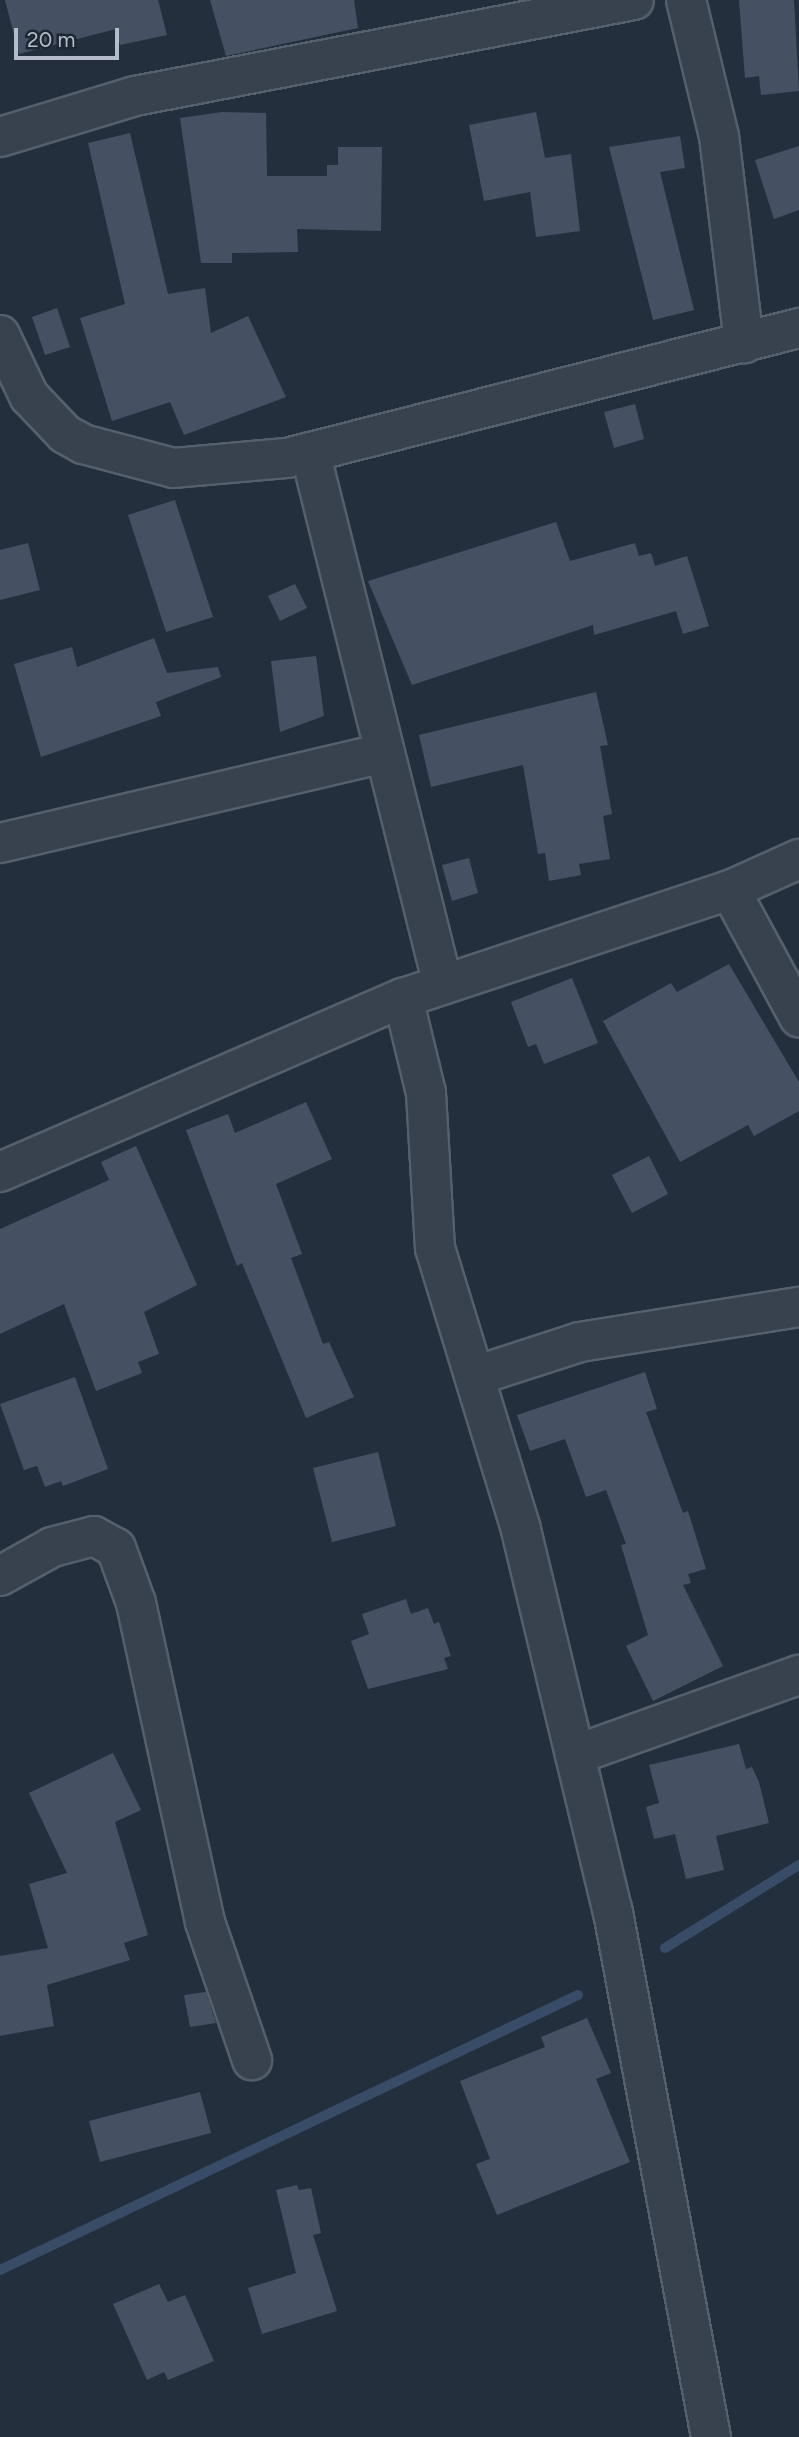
<!DOCTYPE html>
<html>
<head>
<meta charset="utf-8">
<style>
  body { margin:0 }
  #map { position:relative; width:799px; height:2437px; overflow:hidden; background:#242f3e; font-family:Figtree,sans-serif }
  div>[style] { position:absolute }
  .stream>* { height:10px; margin:-5px; padding:0 5px; transform-origin:5px; border-radius:5px; background:#394c67 }
  .building>* { inset:0; background:#455162 }
  .roads { filter:drop-shadow(2px 0 #565f6c) drop-shadow(-2px 0 #565f6c) drop-shadow(0 2px #565f6c) drop-shadow(0 -2px #565f6c) }
  .minor>* { height:38px; margin:-19px; padding:0 19px; transform-origin:19px; border-radius:19px; background:#38414e }
  span { translate:-50% -50%; white-space:nowrap; text-align:center; line-height:1.15; -webkit-text-stroke:7px #1d2633; paint-order:stroke }
  .scale { position:absolute; left:14px; top:28px; width:105px; height:32px; box-sizing:border-box; border:4px solid #b4bcc9; border-top:0; padding-left:9px; font-size:21px; line-height:24px; white-space:nowrap; color:#b4bcc9; -webkit-text-stroke:5px #1d2633; paint-order:stroke }
</style>
</head>
<body>
<div id="map">
  <div class="stream">
    <div style="left:665px;top:1948px;width:158px;rotate:-31.8deg"></div>
    <div style="left:0;top:2270px;width:640px;rotate:-25.44deg"></div>
  </div>
  <div class="building">
    <div style="clip-path:polygon(5px 0,158px 0,167px 35px,120px 45px,116px 29px,19px 54px)"></div>
    <div style="clip-path:polygon(210px 0,354px 0,358px 28px,226px 56px)"></div>
    <div style="clip-path:polygon(739px 0,794px 0,799px 91px,761px 95px,759px 76px,745px 78px)"></div>
    <div style="clip-path:polygon(222px 112px,266px 113px,267px 176px,327px 176px,327px 165px,338px 165px,338px 147px,382px 147px,381px 231px,297px 229px,298px 252px,232px 253px,232px 263px,201px 263px,180px 118px)"></div>
    <div style="clip-path:polygon(536px 112px,545px 158px,571px 154px,580px 231px,536px 237px,530px 192px,484px 201px,469px 125px)"></div>
    <div style="clip-path:polygon(130px 133px,168px 294px,205px 288px,211px 333px,248px 316px,286px 397px,184px 435px,170px 402px,112px 421px,80px 318px,125px 304px,88px 143px)"></div>
    <div style="clip-path:polygon(680px 136px,685px 168px,660px 172px,694px 310px,653px 320px,609px 147px)"></div>
    <div style="clip-path:polygon(799px 146px,799px 210px,774px 219px,755px 160px)"></div>
    <div style="clip-path:polygon(57px 308px,70px 347px,45px 355px,32px 317px)"></div>
    <div style="clip-path:polygon(635px 404px,644px 439px,614px 448px,604px 412px)"></div>
    <div style="clip-path:polygon(175px 500px,213px 617px,166px 632px,128px 515px)"></div>
    <div style="clip-path:polygon(556px 522px,570px 561px,635px 543px,639px 556px,651px 553px,655px 566px,687px 556px,709px 626px,683px 634px,676px 611px,594px 635px,593px 625px,412px 685px,368px 581px)"></div>
    <div style="clip-path:polygon(28px 543px,40px 590px,0 600px,0 550px)"></div>
    <div style="clip-path:polygon(295px 584px,307px 608px,280px 621px,268px 596px)"></div>
    <div style="clip-path:polygon(154px 638px,167px 673px,218px 667px,221px 677px,156px 702px,161px 716px,41px 757px,14px 664px,72px 647px,77px 667px)"></div>
    <div style="clip-path:polygon(316px 656px,324px 716px,280px 732px,271px 661px)"></div>
    <div style="clip-path:polygon(596px 692px,608px 745px,600px 746px,612px 814px,603px 816px,610px 859px,579px 864px,581px 875px,549px 881px,545px 853px,538px 854px,523px 765px,431px 787px,419px 735px)"></div>
    <div style="clip-path:polygon(469px 858px,478px 893px,452px 901px,442px 865px)"></div>
    <div style="clip-path:polygon(729px 964px,799px 1082px,799px 1111px,754px 1136px,748px 1125px,680px 1162px,603px 1021px,671px 983px,677px 992px)"></div>
    <div style="clip-path:polygon(572px 978px,598px 1043px,544px 1064px,536px 1044px,528px 1047px,511px 1002px)"></div>
    <div style="clip-path:polygon(306px 1102px,332px 1159px,276px 1184px,302px 1254px,291px 1258px,323px 1344px,329px 1342px,354px 1397px,306px 1418px,242px 1263px,237px 1266px,186px 1130px,228px 1114px,235px 1133px)"></div>
    <div style="clip-path:polygon(136px 1146px,197px 1285px,144px 1312px,159px 1354px,138px 1362px,142px 1373px,96px 1391px,64px 1304px,0 1334px,0 1229px,109px 1180px,101px 1162px)"></div>
    <div style="clip-path:polygon(649px 1156px,668px 1194px,632px 1213px,612px 1175px)"></div>
    <div style="clip-path:polygon(645px 1372px,657px 1409px,646px 1412px,683px 1513px,688px 1511px,706px 1569px,688px 1574px,691px 1583px,683px 1585px,723px 1666px,653px 1701px,626px 1646px,648px 1635px,621px 1545px,626px 1544px,606px 1490px,586px 1497px,565px 1439px,530px 1451px,517px 1415px)"></div>
    <div style="clip-path:polygon(75px 1377px,108px 1469px,63px 1486px,61px 1481px,45px 1487px,37px 1466px,24px 1470px,0 1404px)"></div>
    <div style="clip-path:polygon(378px 1452px,396px 1526px,332px 1542px,313px 1468px)"></div>
    <div style="clip-path:polygon(406px 1599px,411px 1614px,428px 1608px,434px 1624px,439px 1622px,451px 1656px,444px 1658px,448px 1669px,368px 1689px,351px 1641px,369px 1634px,362px 1614px)"></div>
    <div style="clip-path:polygon(739px 1744px,746px 1769px,752px 1767px,759px 1782px,769px 1823px,716px 1836px,724px 1870px,686px 1879px,675px 1834px,654px 1839px,646px 1807px,659px 1803px,649px 1765px)"></div>
    <div style="clip-path:polygon(113px 1753px,141px 1810px,115px 1822px,148px 1935px,124px 1943px,130px 1960px,47px 1985px,54px 2026px,0 2036px,0 1956px,48px 1948px,29px 1884px,67px 1873px,29px 1793px)"></div>
    <div style="clip-path:polygon(206px 1992px,216px 2023px,190px 2027px,184px 1995px)"></div>
    <div style="clip-path:polygon(587px 2018px,611px 2073px,596px 2079px,630px 2162px,497px 2215px,476px 2164px,490px 2159px,460px 2081px,545px 2047px,541px 2037px)"></div>
    <div style="clip-path:polygon(200px 2092px,211px 2133px,100px 2162px,89px 2121px)"></div>
    <div style="clip-path:polygon(297px 2185px,299px 2190px,311px 2188px,321px 2233px,313px 2235px,337px 2311px,262px 2334px,248px 2288px,296px 2273px,276px 2190px)"></div>
    <div style="clip-path:polygon(159px 2284px,168px 2302px,185px 2295px,214px 2361px,168px 2380px,164px 2372px,147px 2380px,113px 2304px)"></div>
  </div>
  <div class="roads">
    <div class="minor">
      <div style="left:686px;top:0;width:140px;rotate:76.4deg"></div>
      <div style="left:719px;top:136px;width:209px;rotate:83.1deg"></div>
      <div style="left:0;top:137px;width:141px;rotate:-16.9deg"></div>
      <div style="left:135px;top:96px;width:508px;rotate:-10.89deg"></div>
      <div style="left:0;top:335px;width:68px;rotate:64.6deg"></div>
      <div style="left:29px;top:396px;width:52px;rotate:46.5deg"></div>
      <div style="left:65px;top:434px;width:21px;rotate:29deg"></div>
      <div style="left:83px;top:444px;width:94px;rotate:14.8deg"></div>
      <div style="left:174px;top:468px;width:113px;rotate:-5.1deg"></div>
      <div style="left:287px;top:458px;width:528px;rotate:-14.25deg"></div>
      <div style="left:310px;top:452px;width:549px;rotate:75.99deg"></div>
      <div style="left:0;top:843px;width:395px;rotate:-13.2deg"></div>
      <div style="left:730px;top:890px;width:145px;rotate:61.5deg"></div>
      <div style="left:403px;top:998px;width:98px;rotate:76.4deg"></div>
      <div style="left:426px;top:1093px;width:155px;rotate:86.7deg"></div>
      <div style="left:435px;top:1248px;width:295px;rotate:73deg"></div>
      <div style="left:521px;top:1530px;width:393px;rotate:76.5deg"></div>
      <div style="left:613px;top:1912px;width:534px;rotate:79.43deg"></div>
      <div style="left:0;top:1172px;width:439px;rotate:-23.4deg"></div>
      <div style="left:403px;top:998px;width:344px;rotate:-18.3deg"></div>
      <div style="left:730px;top:890px;width:76px;rotate:-24.2deg"></div>
      <div style="left:475px;top:1376px;width:110px;rotate:-17.9deg"></div>
      <div style="left:580px;top:1342px;width:222px;rotate:-9.1deg"></div>
      <div style="left:0;top:1576px;width:60px;rotate:-29.1deg"></div>
      <div style="left:52px;top:1547px;width:43px;rotate:-14.7deg"></div>
      <div style="left:94px;top:1536px;width:25px;rotate:29deg"></div>
      <div style="left:116px;top:1548px;width:59px;rotate:70deg"></div>
      <div style="left:136px;top:1603px;width:326px;rotate:77.8deg"></div>
      <div style="left:205px;top:1922px;width:146px;rotate:71.2deg"></div>
      <div style="left:575px;top:1755px;width:238px;rotate:-19.7deg"></div>
    </div>
  </div>
  <div class="scale">20 m</div>
</div>
</body>
</html>
